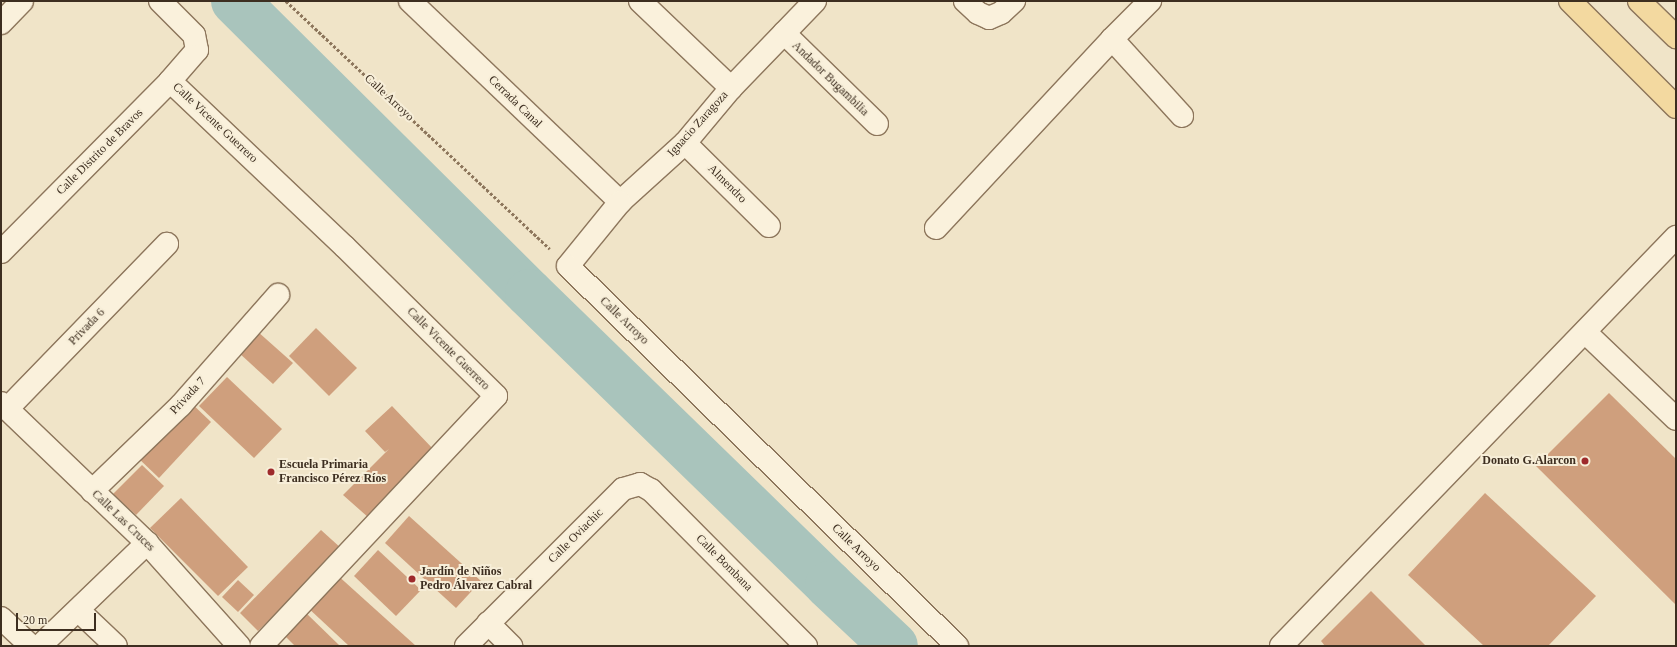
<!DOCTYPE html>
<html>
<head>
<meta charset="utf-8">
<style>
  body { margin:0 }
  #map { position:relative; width:1677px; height:647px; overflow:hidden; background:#f0e4c8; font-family:Georgia,serif }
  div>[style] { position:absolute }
  .river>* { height:48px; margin:-24px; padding:0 24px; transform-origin:24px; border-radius:24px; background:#a9c4bc }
  .building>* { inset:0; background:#cf9f7d }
  .path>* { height:2.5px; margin-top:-1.25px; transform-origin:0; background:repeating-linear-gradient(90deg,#8d765c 0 3px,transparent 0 5px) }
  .roads { filter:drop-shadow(1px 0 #8d765c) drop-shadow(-1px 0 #8d765c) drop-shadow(0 1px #8d765c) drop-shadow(0 -1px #8d765c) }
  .minor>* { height:22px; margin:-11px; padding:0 11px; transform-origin:11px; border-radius:11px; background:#faf1dc }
  .major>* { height:22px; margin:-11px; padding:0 11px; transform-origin:11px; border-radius:11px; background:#f3d9a0 }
  .dots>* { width:11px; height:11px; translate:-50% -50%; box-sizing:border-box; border:2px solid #f7eed8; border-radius:50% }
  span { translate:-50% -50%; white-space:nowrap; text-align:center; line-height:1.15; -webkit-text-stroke:4px #f7eed8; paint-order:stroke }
  .street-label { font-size:12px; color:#3d2e20 }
  .poi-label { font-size:12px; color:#3d2e20; font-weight:700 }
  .right { translate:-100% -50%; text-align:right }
  .left { translate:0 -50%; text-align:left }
  .frame { position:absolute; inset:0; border:2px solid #3d2e20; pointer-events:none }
  .scale { position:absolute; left:16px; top:613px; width:80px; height:18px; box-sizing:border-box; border:2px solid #3d2e20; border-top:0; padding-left:5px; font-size:12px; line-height:14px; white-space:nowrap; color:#3d2e20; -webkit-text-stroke:3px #f7eed8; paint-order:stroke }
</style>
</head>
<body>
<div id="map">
  <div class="river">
    <div style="left:235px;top:1px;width:414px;rotate:44.8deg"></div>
    <div style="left:529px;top:293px;width:419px;rotate:44.2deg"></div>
    <div style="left:829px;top:585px;width:89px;rotate:43.2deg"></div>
  </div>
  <div class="building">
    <div style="clip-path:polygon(316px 328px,357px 368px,329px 396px,289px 356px)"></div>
    <div style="clip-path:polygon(257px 331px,293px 363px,273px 384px,238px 352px)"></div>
    <div style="clip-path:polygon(227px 377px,282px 429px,254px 458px,199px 406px)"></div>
    <div style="clip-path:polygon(1609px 393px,1676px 459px,1676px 605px,1536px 466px)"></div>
    <div style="clip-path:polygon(188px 400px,211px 422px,159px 478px,136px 456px)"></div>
    <div style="clip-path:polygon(392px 406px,435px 451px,369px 518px,343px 495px,389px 449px,385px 452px,365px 431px)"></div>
    <div style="clip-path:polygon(142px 465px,164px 486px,136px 515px,113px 494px)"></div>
    <div style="clip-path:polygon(1485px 493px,1596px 596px,1548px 646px,1484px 646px,1408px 575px)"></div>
    <div style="clip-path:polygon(181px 498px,248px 567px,218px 596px,150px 528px)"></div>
    <div style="clip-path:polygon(409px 516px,481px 581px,456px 608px,385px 543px)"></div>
    <div style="clip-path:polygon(321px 530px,342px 549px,258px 631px,240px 613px)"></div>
    <div style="clip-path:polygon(378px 550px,421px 590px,396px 616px,354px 576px)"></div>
    <div style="clip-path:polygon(335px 573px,416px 646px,349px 646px,306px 606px)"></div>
    <div style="clip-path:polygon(238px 580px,254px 595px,238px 612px,222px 597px)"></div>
    <div style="clip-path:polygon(1371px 591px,1426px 646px,1325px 646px,1321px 641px)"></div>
    <div style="clip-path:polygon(304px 611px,340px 646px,295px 646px,283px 634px)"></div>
  </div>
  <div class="path">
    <div style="left:286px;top:1px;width:362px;rotate:43.2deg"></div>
  </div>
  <div class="roads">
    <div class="minor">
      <div style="left:410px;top:1px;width:291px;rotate:43.7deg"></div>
      <div style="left:640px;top:1px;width:126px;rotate:43.7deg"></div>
      <div style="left:815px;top:1px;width:121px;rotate:134deg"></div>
      <div style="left:731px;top:88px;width:72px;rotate:129.9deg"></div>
      <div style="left:685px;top:143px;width:88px;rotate:137.8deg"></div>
      <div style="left:620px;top:202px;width:82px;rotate:129.1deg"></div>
      <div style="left:568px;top:266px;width:544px;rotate:44.33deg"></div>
      <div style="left:965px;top:1px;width:18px;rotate:43deg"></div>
      <div style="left:978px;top:13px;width:12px;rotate:24deg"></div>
      <div style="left:989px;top:18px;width:13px;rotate:-23deg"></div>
      <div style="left:1001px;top:13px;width:18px;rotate:-43deg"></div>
      <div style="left:1px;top:23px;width:30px;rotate:-46deg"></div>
      <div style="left:784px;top:33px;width:130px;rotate:44.4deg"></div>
      <div style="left:1112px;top:39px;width:104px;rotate:47.7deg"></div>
      <div style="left:170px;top:81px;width:241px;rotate:43.5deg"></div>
      <div style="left:345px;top:247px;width:212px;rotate:44.6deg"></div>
      <div style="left:496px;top:396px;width:343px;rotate:133.2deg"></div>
      <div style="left:685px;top:143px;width:118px;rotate:44.7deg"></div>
      <div style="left:936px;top:228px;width:258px;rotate:-47deg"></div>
      <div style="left:1112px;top:39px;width:54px;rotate:-45deg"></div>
      <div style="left:1px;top:252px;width:240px;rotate:-45.3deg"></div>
      <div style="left:170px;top:81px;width:41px;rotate:-48.9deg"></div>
      <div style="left:197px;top:50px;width:15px;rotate:-101deg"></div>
      <div style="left:194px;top:35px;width:48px;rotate:-135deg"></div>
      <div style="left:1585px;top:332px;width:126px;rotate:43.7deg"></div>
      <div style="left:1px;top:403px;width:202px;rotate:43.8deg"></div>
      <div style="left:147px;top:543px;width:138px;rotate:48.2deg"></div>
      <div style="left:7px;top:409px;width:230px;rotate:-45.9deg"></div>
      <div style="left:92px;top:491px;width:124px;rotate:-44deg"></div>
      <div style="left:181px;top:405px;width:147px;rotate:-48.6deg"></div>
      <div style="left:78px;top:610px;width:52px;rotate:43.5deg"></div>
      <div style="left:1px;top:618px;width:41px;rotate:43deg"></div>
      <div style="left:488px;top:623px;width:33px;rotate:45deg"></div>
      <div style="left:40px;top:646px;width:149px;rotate:-43.9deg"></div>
      <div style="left:466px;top:646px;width:222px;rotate:-45deg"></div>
      <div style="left:623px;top:489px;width:18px;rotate:-16deg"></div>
      <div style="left:640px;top:484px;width:13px;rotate:29deg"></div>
      <div style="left:651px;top:490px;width:220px;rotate:45.2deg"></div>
      <div style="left:1281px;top:646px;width:569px;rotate:-46deg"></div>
    </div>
    <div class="major">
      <div style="left:1570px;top:1px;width:150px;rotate:45deg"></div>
      <div style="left:1639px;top:1px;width:52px;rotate:44.2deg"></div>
    </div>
  </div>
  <div class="dots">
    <div style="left:1585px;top:461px;background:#9e2a2b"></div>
    <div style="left:271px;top:472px;background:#9e2a2b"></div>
    <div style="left:412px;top:579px;background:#9e2a2b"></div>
  </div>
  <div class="street-label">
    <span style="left:830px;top:79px;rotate:44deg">Andador Bugambilia</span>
    <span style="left:389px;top:98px;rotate:43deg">Calle Arroyo</span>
    <span style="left:515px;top:102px;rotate:44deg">Cerrada Canal</span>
    <span style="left:215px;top:123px;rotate:43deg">Calle Vicente Guerrero</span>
    <span style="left:698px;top:124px;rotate:-48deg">Ignacio Zaragoza</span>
    <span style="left:100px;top:152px;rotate:-45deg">Calle Distrito de Bravos</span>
    <span style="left:727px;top:184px;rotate:45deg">Almendro</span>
    <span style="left:624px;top:321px;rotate:44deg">Calle Arroyo</span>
    <span style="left:87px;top:327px;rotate:-46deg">Privada 6</span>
    <span style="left:448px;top:349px;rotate:45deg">Calle Vicente Guerrero</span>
    <span style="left:188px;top:396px;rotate:-47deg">Privada 7</span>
    <span style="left:123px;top:521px;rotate:44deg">Calle Las Cruces</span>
    <span style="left:576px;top:536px;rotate:-45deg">Calle Oviachic</span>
    <span style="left:856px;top:548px;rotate:44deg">Calle Arroyo</span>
    <span style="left:724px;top:563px;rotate:45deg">Calle Bombana</span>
  </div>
  <div class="poi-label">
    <span class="right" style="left:1576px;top:461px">Donato G.Alarcon</span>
    <span class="left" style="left:279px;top:472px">Escuela Primaria<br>Francisco Pérez Ríos</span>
    <span class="left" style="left:420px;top:579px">Jardín de Niños<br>Pedro Álvarez Cabral</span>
  </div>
  <div class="frame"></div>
  <div class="scale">20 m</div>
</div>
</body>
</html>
